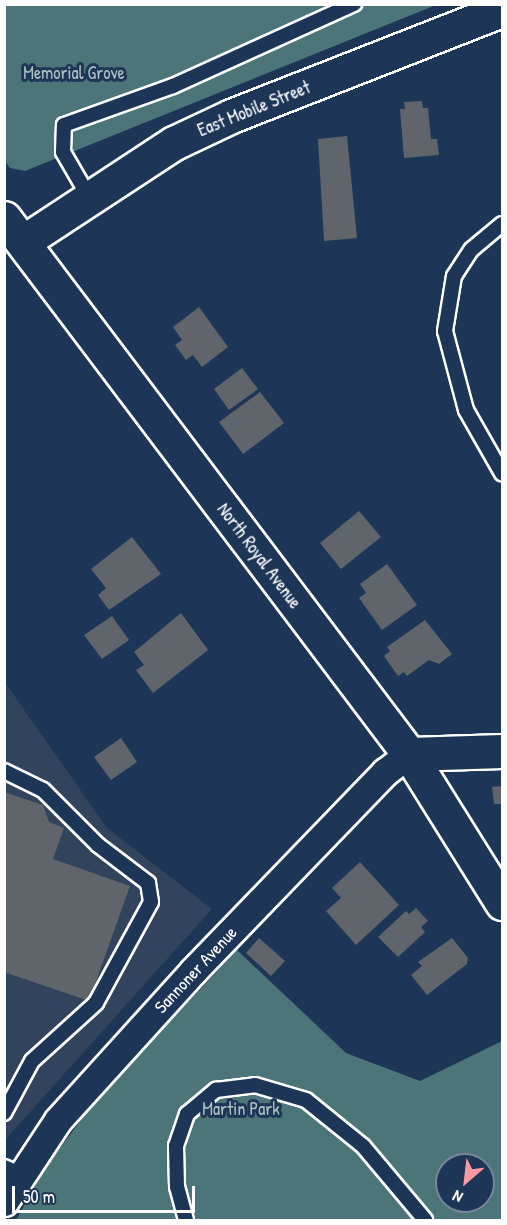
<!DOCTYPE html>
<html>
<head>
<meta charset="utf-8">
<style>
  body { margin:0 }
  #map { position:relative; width:507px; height:1225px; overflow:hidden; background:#1d3557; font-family:"Patrick Hand",sans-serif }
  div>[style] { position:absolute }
  .built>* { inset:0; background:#31435d }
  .green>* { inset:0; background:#4c7579 }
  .building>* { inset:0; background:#60656b }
  .roads { filter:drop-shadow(2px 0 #fff) drop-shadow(-2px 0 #fff) drop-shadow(0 2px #fff) drop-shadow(0 -2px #fff) }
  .service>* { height:14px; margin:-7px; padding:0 7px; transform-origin:7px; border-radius:7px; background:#1d3557 }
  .minor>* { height:27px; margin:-13.5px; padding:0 13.5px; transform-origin:13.5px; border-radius:13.5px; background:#1d3557 }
  .tertiary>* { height:33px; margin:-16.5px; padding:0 16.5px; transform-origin:16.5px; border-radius:16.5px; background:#1d3557 }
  span { translate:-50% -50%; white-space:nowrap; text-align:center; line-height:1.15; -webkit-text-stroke:6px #1d3557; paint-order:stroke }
  .park-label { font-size:18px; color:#aec1c3 }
  .street-label { font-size:18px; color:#fff }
  .frame { position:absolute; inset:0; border:6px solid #fff; pointer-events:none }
  .north { position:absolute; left:435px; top:1153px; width:60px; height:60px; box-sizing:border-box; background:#1d3557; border:2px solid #77869a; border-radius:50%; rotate:208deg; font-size:16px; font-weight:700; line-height:24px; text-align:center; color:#fff }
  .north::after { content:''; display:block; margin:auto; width:21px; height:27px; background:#ff9aa2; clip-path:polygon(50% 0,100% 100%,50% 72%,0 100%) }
  .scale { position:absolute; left:12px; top:1186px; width:183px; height:27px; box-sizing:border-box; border:3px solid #fff; border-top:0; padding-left:8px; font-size:18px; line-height:21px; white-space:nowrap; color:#fff; -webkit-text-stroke:4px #1d3557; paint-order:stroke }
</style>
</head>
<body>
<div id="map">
  <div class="built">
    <div style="clip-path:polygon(4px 681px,107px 828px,212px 909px,5px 1140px)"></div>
  </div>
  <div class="green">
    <div style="clip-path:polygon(5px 5px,436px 5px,25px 171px,10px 168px,5px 161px)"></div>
    <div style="clip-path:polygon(evenodd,237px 950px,346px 1053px,420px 1081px,502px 1041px,502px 1220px,16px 1220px,45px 1168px,93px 1104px,237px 950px,447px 1165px,483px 1165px,483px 1201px,447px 1201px,447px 1165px)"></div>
  </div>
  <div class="building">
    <div style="clip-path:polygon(422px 101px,423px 108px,428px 108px,431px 139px,437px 139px,439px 155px,404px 158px,400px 109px,405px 109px,404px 102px)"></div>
    <div style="clip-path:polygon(347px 136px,357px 238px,324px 241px,318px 139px)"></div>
    <div style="clip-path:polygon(199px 307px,228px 347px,202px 367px,193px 355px,186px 360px,175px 345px,182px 340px,173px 327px)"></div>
    <div style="clip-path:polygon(242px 368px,258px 389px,229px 410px,214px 389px)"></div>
    <div style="clip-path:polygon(260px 392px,284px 423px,243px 454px,219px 422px)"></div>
    <div style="clip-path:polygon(359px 511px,381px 537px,341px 569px,320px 543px)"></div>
    <div style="clip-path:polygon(132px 537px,161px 574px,109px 610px,98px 595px,106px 588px,91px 569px)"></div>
    <div style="clip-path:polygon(387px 564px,417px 605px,382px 630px,359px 598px,366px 593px,360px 584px)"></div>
    <div style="clip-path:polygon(181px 613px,208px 650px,153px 693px,136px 670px,144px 665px,134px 652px)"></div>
    <div style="clip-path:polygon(112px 616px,129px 640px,102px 659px,84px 635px)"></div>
    <div style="clip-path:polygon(425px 620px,452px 654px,439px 664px,429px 660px,407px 676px,404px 672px,398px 676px,384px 656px,390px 651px,387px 647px)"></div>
    <div style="clip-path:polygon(121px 738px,137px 762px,111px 780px,94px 757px)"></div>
    <div style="clip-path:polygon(502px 786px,502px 804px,494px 804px,492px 787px)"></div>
    <div style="clip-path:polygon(4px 792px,43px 805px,49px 822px,64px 828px,53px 859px,130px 886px,89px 1001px,4px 972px)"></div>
    <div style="clip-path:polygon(360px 862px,399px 905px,356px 945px,326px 911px,341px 898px,332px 888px)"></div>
    <div style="clip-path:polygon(416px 908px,428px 921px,421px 927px,425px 932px,398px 957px,378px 937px,406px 911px,409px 914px)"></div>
    <div style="clip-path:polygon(259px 938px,285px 961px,271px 976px,246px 953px)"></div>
    <div style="clip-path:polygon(452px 938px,468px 958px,467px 964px,427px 995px,411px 975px,422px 966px,418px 962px)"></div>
  </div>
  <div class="roads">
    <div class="service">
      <div style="left:89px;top:197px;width:52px;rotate:-120deg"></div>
      <div style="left:63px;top:152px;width:27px;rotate:-88deg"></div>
      <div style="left:64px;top:125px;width:116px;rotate:-19.7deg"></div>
      <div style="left:173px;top:86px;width:199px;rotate:-24.4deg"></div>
      <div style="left:502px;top:224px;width:40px;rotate:140deg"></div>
      <div style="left:471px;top:250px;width:31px;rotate:123deg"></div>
      <div style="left:454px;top:276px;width:56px;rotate:99.3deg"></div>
      <div style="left:445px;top:331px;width:82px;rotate:75.1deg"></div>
      <div style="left:466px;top:410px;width:73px;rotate:60.3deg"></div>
      <div style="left:4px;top:771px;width:43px;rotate:26deg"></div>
      <div style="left:43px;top:790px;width:78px;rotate:45deg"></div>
      <div style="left:98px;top:845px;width:63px;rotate:37.2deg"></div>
      <div style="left:148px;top:883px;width:19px;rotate:81deg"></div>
      <div style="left:151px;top:902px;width:115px;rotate:118.6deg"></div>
      <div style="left:96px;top:1003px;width:86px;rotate:137.8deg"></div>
      <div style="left:32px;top:1061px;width:59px;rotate:118.3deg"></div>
      <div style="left:4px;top:1167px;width:17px;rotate:24deg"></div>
      <div style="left:186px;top:1220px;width:34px;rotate:-105deg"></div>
      <div style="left:177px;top:1187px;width:41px;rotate:-91.4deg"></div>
      <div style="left:176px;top:1146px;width:34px;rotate:-71deg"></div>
      <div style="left:187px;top:1114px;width:38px;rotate:-40deg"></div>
      <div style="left:216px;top:1090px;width:39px;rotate:-7deg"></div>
      <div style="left:255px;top:1085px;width:53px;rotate:16.4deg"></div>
      <div style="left:306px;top:1100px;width:73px;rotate:38.9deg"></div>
      <div style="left:363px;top:1146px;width:97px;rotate:50deg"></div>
    </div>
    <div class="minor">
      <div style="left:4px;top:1202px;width:98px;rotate:-56.6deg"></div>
      <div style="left:58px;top:1120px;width:201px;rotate:-47.8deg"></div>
      <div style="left:193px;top:971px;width:277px;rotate:-46deg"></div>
      <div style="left:385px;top:772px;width:30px;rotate:-37deg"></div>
    </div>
    <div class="tertiary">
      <div style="left:4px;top:218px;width:672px;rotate:52.93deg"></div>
      <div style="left:409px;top:754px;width:176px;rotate:58deg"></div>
      <div style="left:23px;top:242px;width:181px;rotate:-33.3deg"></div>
      <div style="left:174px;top:143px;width:63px;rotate:-25.3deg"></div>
      <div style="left:231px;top:116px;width:291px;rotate:-21.4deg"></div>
      <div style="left:409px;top:754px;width:93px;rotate:-1.8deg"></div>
    </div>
  </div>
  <div class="park-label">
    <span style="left:74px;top:73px">Memorial Grove</span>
    <span style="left:241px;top:1109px">Martin Park</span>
  </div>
  <div class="street-label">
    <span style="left:254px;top:109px;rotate:-22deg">East Mobile Street</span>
    <span style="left:259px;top:556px;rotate:53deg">North Royal Avenue</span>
    <span style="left:196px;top:970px;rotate:-47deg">Sannoner Avenue</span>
  </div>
  <div class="frame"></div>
  <div class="north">N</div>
  <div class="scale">50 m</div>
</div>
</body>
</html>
